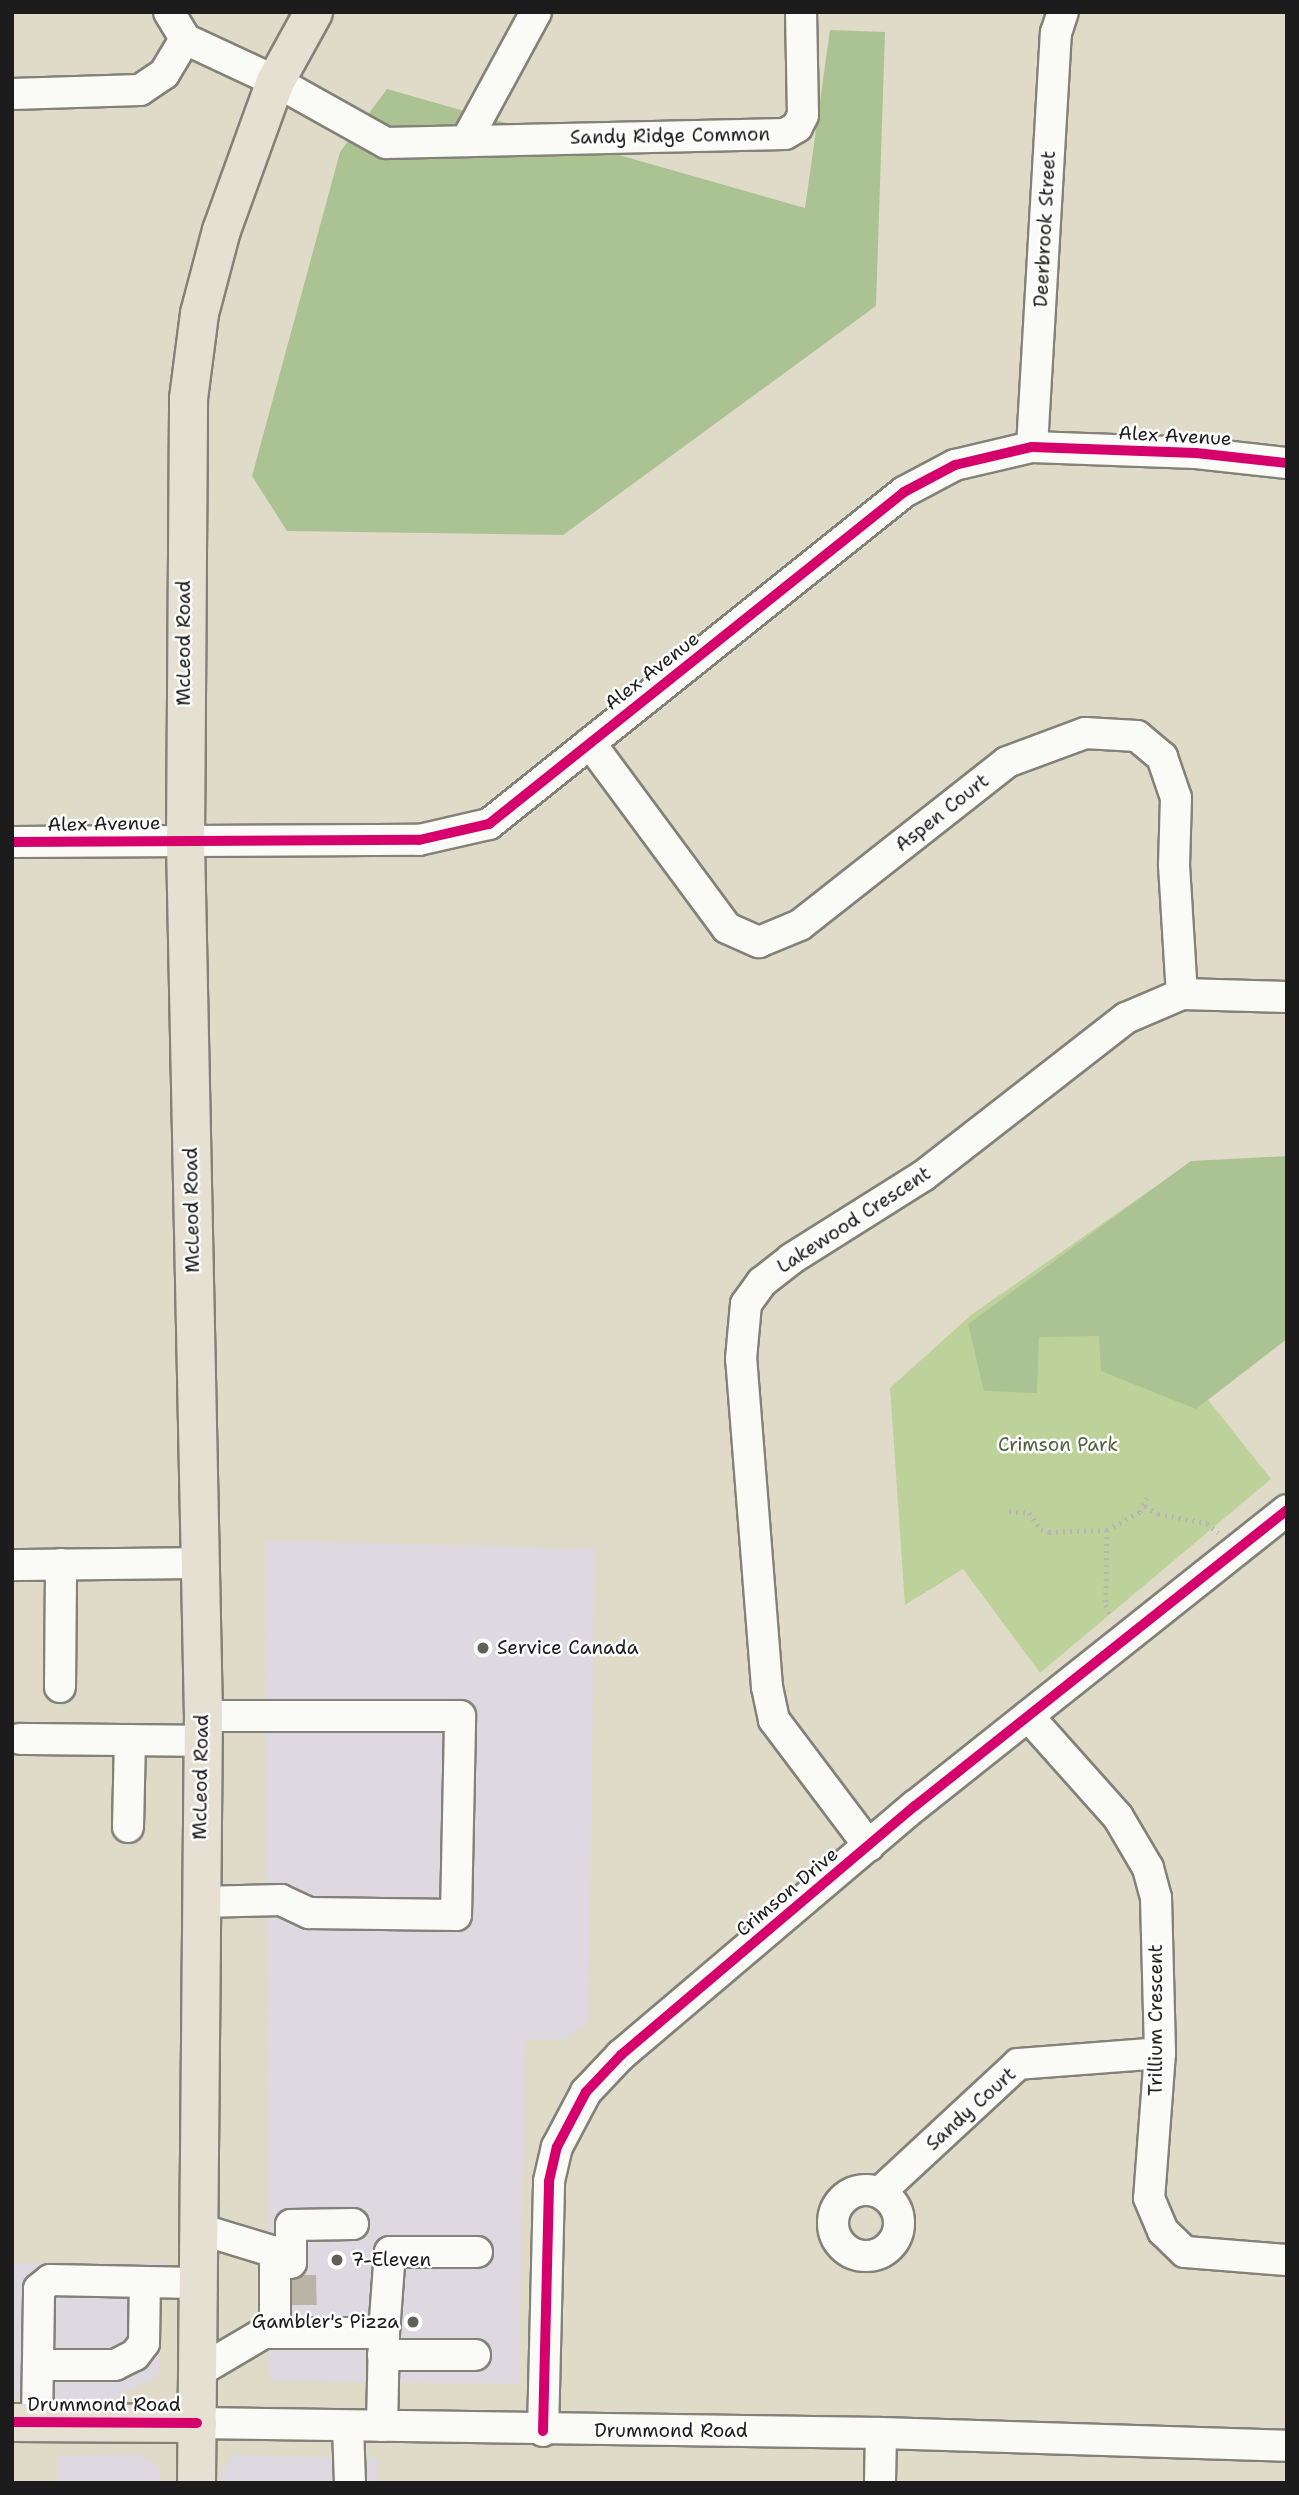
<!DOCTYPE html>
<html>
<head>
<meta charset="utf-8">
<style>
  body { margin:0 }
  #map { position:relative; width:1299px; height:2495px; overflow:hidden; background:#e0dbc8; font-family:"Shantell Sans",sans-serif }
  div>[style] { position:absolute }
  .built>* { inset:0; background:#ded8e1 }
  .green>* { inset:0; background:#bdd29b }
  .forest>* { inset:0; background:#abc393 }
  .minor-tunnel>* { height:30px; margin-top:-15px; transform-origin:0; background:repeating-linear-gradient(90deg,#b9b5a6 0 30px,transparent 0 45px) }
  .path>* { height:4.5px; margin-top:-2.25px; transform-origin:0; background:repeating-linear-gradient(90deg,#b7b6b3 0 2px,transparent 0 7px) }
  .roads { filter:drop-shadow(2px 0 #848178) drop-shadow(-2px 0 #848178) drop-shadow(0 2px #848178) drop-shadow(0 -2px #848178) }
  .minor>* { height:30px; margin:-15px; padding:0 15px; transform-origin:15px; border-radius:15px; background:#fafaf7 }
  .minor>.ring { margin:-15px; padding:0; box-sizing:content-box; background:none; border:30px solid #fafaf7; border-radius:50% }
  .major>* { height:37px; margin:-18.5px; padding:0 18.5px; transform-origin:18.5px; border-radius:18.5px; background:#e6e0d3 }
  .cycleway>* { height:10px; margin:-5px; padding:0 5px; transform-origin:5px; border-radius:5px; background:#d6006c }
  .dots>* { width:19px; height:19px; translate:-50% -50%; box-sizing:border-box; border:4px solid #fff; border-radius:50% }
  span { translate:-50% -50%; white-space:nowrap; text-align:center; line-height:1.15; -webkit-text-stroke:5px #fff; paint-order:stroke }
  .street-label { font-size:19px; color:#1c1c1c }
  .park-label { font-size:19px; color:#516240 }
  .poi-label { font-size:19px; color:#1c1c1c }
  .left { translate:0 -50%; text-align:left }
  .right { translate:-100% -50%; text-align:right }
  .frame { position:absolute; inset:0; border:14px solid #1c1c1c; pointer-events:none }
</style>
</head>
<body>
<div id="map">
  <div class="built">
    <div style="clip-path:polygon(265px 1540px,595px 1549px,588px 2022px,565px 2040px,525px 2040px,519px 2384px,269px 2380px)"></div>
    <div style="clip-path:polygon(12px 2263px,163px 2263px,159px 2376px,107px 2401px,12px 2400px)"></div>
    <div style="clip-path:polygon(141px 2454px,159px 2468px,159px 2483px,57px 2483px,57px 2456px)"></div>
    <div style="clip-path:polygon(234px 2455px,377px 2458px,377px 2483px,221px 2483px,221px 2472px)"></div>
  </div>
  <div class="green">
    <div style="clip-path:polygon(1192px 1161px,1206px 1397px,1271px 1479px,1040px 1673px,963px 1569px,905px 1605px,890px 1388px,971px 1315px)"></div>
  </div>
  <div class="forest">
    <div style="clip-path:polygon(830px 30px,885px 32px,876px 306px,563px 535px,287px 531px,252px 476px,340px 152px,387px 89px,805px 208px)"></div>
    <div style="clip-path:polygon(1287px 1156px,1287px 1339px,1196px 1409px,1101px 1371px,1099px 1336px,1039px 1337px,1037px 1393px,984px 1391px,968px 1324px,1191px 1161px)"></div>
  </div>
  <div class="minor-tunnel">
    <div style="left:301px;top:2275px;width:40px;rotate:88.6deg"></div>
  </div>
  <div class="path">
    <div style="left:1145px;top:1506px;width:15px;rotate:32deg"></div>
    <div style="left:1158px;top:1514px;width:50px;rotate:10.4deg"></div>
    <div style="left:1207px;top:1523px;width:15px;rotate:42deg"></div>
    <div style="left:1009px;top:1511px;width:20px;rotate:6deg"></div>
    <div style="left:1029px;top:1513px;width:20px;rotate:53deg"></div>
    <div style="left:1041px;top:1529px;width:9px;rotate:21deg"></div>
    <div style="left:1049px;top:1532px;width:58px;rotate:-2deg"></div>
    <div style="left:1107px;top:1530px;width:38px;rotate:-29deg"></div>
    <div style="left:1140px;top:1512px;width:17px;rotate:-65deg"></div>
    <div style="left:1107px;top:1530px;width:75px;rotate:90.8deg"></div>
    <div style="left:1106px;top:1605px;width:14px;rotate:69deg"></div>
  </div>
  <div class="roads">
    <div class="minor">
      <div style="left:169px;top:12px;width:31px;rotate:59deg"></div>
      <div style="left:185px;top:39px;width:99px;rotate:25deg"></div>
      <div style="left:275px;top:81px;width:127px;rotate:29.2deg"></div>
      <div style="left:386px;top:143px;width:399px;rotate:-1.3deg"></div>
      <div style="left:785px;top:134px;width:14px;rotate:-30deg"></div>
      <div style="left:797px;top:127px;width:13px;rotate:-63deg"></div>
      <div style="left:803px;top:115px;width:103px;rotate:-91.1deg"></div>
      <div style="left:12px;top:94px;width:128px;rotate:-1.8deg"></div>
      <div style="left:140px;top:90px;width:29px;rotate:-34deg"></div>
      <div style="left:164px;top:74px;width:41px;rotate:-59deg"></div>
      <div style="left:466px;top:141px;width:147px;rotate:-61.5deg"></div>
      <div style="left:1032px;top:447px;width:415px;rotate:-86.7deg"></div>
      <div style="left:1056px;top:33px;width:22px;rotate:-72deg"></div>
      <div style="left:590px;top:743px;width:230px;rotate:53.5deg"></div>
      <div style="left:727px;top:928px;width:35px;rotate:24deg"></div>
      <div style="left:759px;top:942px;width:44px;rotate:-22.5deg"></div>
      <div style="left:800px;top:925px;width:263px;rotate:-38.2deg"></div>
      <div style="left:1007px;top:762px;width:83px;rotate:-20.4deg"></div>
      <div style="left:1085px;top:733px;width:52px;rotate:3.3deg"></div>
      <div style="left:1137px;top:736px;width:33px;rotate:40deg"></div>
      <div style="left:1162px;top:757px;width:43px;rotate:71.1deg"></div>
      <div style="left:1176px;top:798px;width:67px;rotate:91.7deg"></div>
      <div style="left:1174px;top:865px;width:129px;rotate:86.5deg"></div>
      <div style="left:12px;top:842px;width:407px;rotate:-0.3deg"></div>
      <div style="left:419px;top:840px;width:72px;rotate:-12.9deg"></div>
      <div style="left:489px;top:824px;width:531px;rotate:-38.66deg"></div>
      <div style="left:904px;top:492px;width:58px;rotate:-27.9deg"></div>
      <div style="left:955px;top:465px;width:79px;rotate:-13.2deg"></div>
      <div style="left:1032px;top:447px;width:164px;rotate:2.1deg"></div>
      <div style="left:1196px;top:453px;width:92px;rotate:6.3deg"></div>
      <div style="left:12px;top:1565px;width:188px;rotate:-0.6deg"></div>
      <div style="left:60px;top:1687px;width:123px;rotate:-89.5deg"></div>
      <div style="left:1028px;top:1716px;width:135px;rotate:48.3deg"></div>
      <div style="left:1118px;top:1817px;width:59px;rotate:59.5deg"></div>
      <div style="left:1148px;top:1868px;width:31px;rotate:75deg"></div>
      <div style="left:1156px;top:1898px;width:155px;rotate:88.5deg"></div>
      <div style="left:1160px;top:2053px;width:145px;rotate:94.3deg"></div>
      <div style="left:1149px;top:2198px;width:36px;rotate:67deg"></div>
      <div style="left:1163px;top:2231px;width:30px;rotate:44deg"></div>
      <div style="left:1185px;top:2252px;width:102px;rotate:4.5deg"></div>
      <div style="left:20px;top:1739px;width:182px;rotate:0.6deg"></div>
      <div style="left:128px;top:1827px;width:87px;rotate:-88.7deg"></div>
      <div style="left:869px;top:1846px;width:158px;rotate:-127deg"></div>
      <div style="left:774px;top:1720px;width:34px;rotate:-102deg"></div>
      <div style="left:767px;top:1687px;width:329px;rotate:-94.5deg"></div>
      <div style="left:741px;top:1359px;width:55px;rotate:-84.8deg"></div>
      <div style="left:746px;top:1304px;width:27px;rotate:-54deg"></div>
      <div style="left:762px;top:1282px;width:37px;rotate:-38deg"></div>
      <div style="left:791px;top:1259px;width:156px;rotate:-32.2deg"></div>
      <div style="left:923px;top:1176px;width:257px;rotate:-37.9deg"></div>
      <div style="left:1126px;top:1018px;width:61px;rotate:-23.2deg"></div>
      <div style="left:1182px;top:994px;width:105px;rotate:1.6deg"></div>
      <div style="left:200px;top:1902px;width:81px;rotate:-1.4deg"></div>
      <div style="left:281px;top:1900px;width:31px;rotate:25deg"></div>
      <div style="left:309px;top:1913px;width:147px;rotate:0.8deg"></div>
      <div style="left:456px;top:1915px;width:199px;rotate:-88.8deg"></div>
      <div style="left:460px;top:1716px;width:257px;rotate:180deg"></div>
      <div class="ring" style="left:833px;top:2190px;width:36px;height:36px"></div>
      <div style="left:880px;top:2192px;width:188px;rotate:-42.8deg"></div>
      <div style="left:1018px;top:2064px;width:142px;rotate:-4.4deg"></div>
      <div style="left:196px;top:2228px;width:83px;rotate:16.9deg"></div>
      <div style="left:275px;top:2252px;width:81px;rotate:90deg"></div>
      <div style="left:291px;top:2263px;width:38px;rotate:-90deg"></div>
      <div style="left:291px;top:2225px;width:62px;rotate:-0.9deg"></div>
      <div style="left:384px;top:2333px;width:81px;rotate:-85.8deg"></div>
      <div style="left:390px;top:2252px;width:87px"></div>
      <div style="left:383px;top:2355px;width:92px"></div>
      <div style="left:38px;top:2365px;width:77px"></div>
      <div style="left:115px;top:2365px;width:22px;rotate:-27deg"></div>
      <div style="left:135px;top:2355px;width:15px;rotate:-53deg"></div>
      <div style="left:144px;top:2343px;width:61px;rotate:-89.1deg"></div>
      <div style="left:196px;top:2373px;width:79px;rotate:-30.5deg"></div>
      <div style="left:264px;top:2333px;width:120px"></div>
      <div style="left:384px;top:2333px;width:93px;rotate:91.2deg"></div>
      <div style="left:37px;top:2422px;width:133px;rotate:-89.1deg"></div>
      <div style="left:39px;top:2289px;width:14px;rotate:-39deg"></div>
      <div style="left:50px;top:2280px;width:146px;rotate:1.2deg"></div>
      <div style="left:197px;top:2423px;width:684px;rotate:0.84deg"></div>
      <div style="left:881px;top:2433px;width:406px;rotate:1.8deg"></div>
      <div style="left:348px;top:2426px;width:57px;rotate:88deg"></div>
      <div style="left:543px;top:2431px;width:250px;rotate:-88.6deg"></div>
      <div style="left:549px;top:2181px;width:35px;rotate:-77deg"></div>
      <div style="left:557px;top:2147px;width:62px;rotate:-62.2deg"></div>
      <div style="left:586px;top:2092px;width:51px;rotate:-46.6deg"></div>
      <div style="left:621px;top:2055px;width:385px;rotate:-40.3deg"></div>
      <div style="left:915px;top:1806px;width:475px;rotate:-38.5deg"></div>
      <div style="left:880px;top:2483px;width:50px;rotate:-88.9deg"></div>
    </div>
    <div class="major">
      <div style="left:12px;top:2422px;width:185px;rotate:0.3deg"></div>
      <div style="left:196px;top:2483px;width:767px;rotate:-89.48deg"></div>
      <div style="left:203px;top:1716px;width:876px;rotate:-91.18deg"></div>
      <div style="left:185px;top:840px;width:442px;rotate:-89.6deg"></div>
      <div style="left:188px;top:398px;width:86px;rotate:-82.6deg"></div>
      <div style="left:199px;top:313px;width:86px;rotate:-75.2deg"></div>
      <div style="left:221px;top:230px;width:158px;rotate:-70.1deg"></div>
      <div style="left:275px;top:81px;width:79px;rotate:-61.2deg"></div>
    </div>
  </div>
  <div class="cycleway">
    <div style="left:12px;top:842px;width:407px;rotate:-0.3deg"></div>
    <div style="left:419px;top:840px;width:72px;rotate:-12.9deg"></div>
    <div style="left:489px;top:824px;width:531px;rotate:-38.66deg"></div>
    <div style="left:904px;top:492px;width:58px;rotate:-27.9deg"></div>
    <div style="left:955px;top:465px;width:79px;rotate:-13.2deg"></div>
    <div style="left:1032px;top:447px;width:164px;rotate:2.1deg"></div>
    <div style="left:1196px;top:453px;width:92px;rotate:6.3deg"></div>
    <div style="left:12px;top:2422px;width:185px;rotate:0.3deg"></div>
    <div style="left:543px;top:2431px;width:250px;rotate:-88.6deg"></div>
    <div style="left:549px;top:2181px;width:35px;rotate:-77deg"></div>
    <div style="left:557px;top:2147px;width:62px;rotate:-62.2deg"></div>
    <div style="left:586px;top:2092px;width:51px;rotate:-46.6deg"></div>
    <div style="left:621px;top:2055px;width:385px;rotate:-40.3deg"></div>
    <div style="left:915px;top:1806px;width:475px;rotate:-38.5deg"></div>
  </div>
  <div class="dots">
    <div style="left:483px;top:1648px;background:#615f58"></div>
    <div style="left:337px;top:2260px;background:#615f58"></div>
    <div style="left:413px;top:2322px;background:#615f58"></div>
  </div>
  <div class="street-label">
    <span style="left:670px;top:136px;rotate:-1deg">Sandy Ridge Common</span>
    <span style="left:1045px;top:229px;rotate:-87deg">Deerbrook Street</span>
    <span style="left:1175px;top:436px;rotate:3deg">Alex Avenue</span>
    <span style="left:184px;top:643px;rotate:-90deg">McLeod Road</span>
    <span style="left:652px;top:671px;rotate:-38deg">Alex Avenue</span>
    <span style="left:942px;top:813px;rotate:-38deg">Aspen Court</span>
    <span style="left:104px;top:824px;rotate:-1deg">Alex Avenue</span>
    <span style="left:192px;top:1210px;rotate:-91deg">McLeod Road</span>
    <span style="left:854px;top:1220px;rotate:-33deg">Lakewood Crescent</span>
    <span style="left:201px;top:1777px;rotate:-89deg">McLeod Road</span>
    <span style="left:787px;top:1892px;rotate:-40deg">Crimson Drive</span>
    <span style="left:1156px;top:2020px;rotate:-90deg">Trillium Crescent</span>
    <span style="left:971px;top:2109px;rotate:-42deg">Sandy Court</span>
    <span style="left:104px;top:2405px">Drummond Road</span>
    <span style="left:671px;top:2431px">Drummond Road</span>
  </div>
  <div class="park-label">
    <span style="left:1058px;top:1445px">Crimson Park</span>
  </div>
  <div class="poi-label">
    <span class="left" style="left:497px;top:1648px">Service Canada</span>
    <span class="left" style="left:351px;top:2260px">7-Eleven</span>
    <span class="right" style="left:399px;top:2322px">Gambler's Pizza</span>
  </div>
  <div class="frame"></div>
</div>
</body>
</html>
